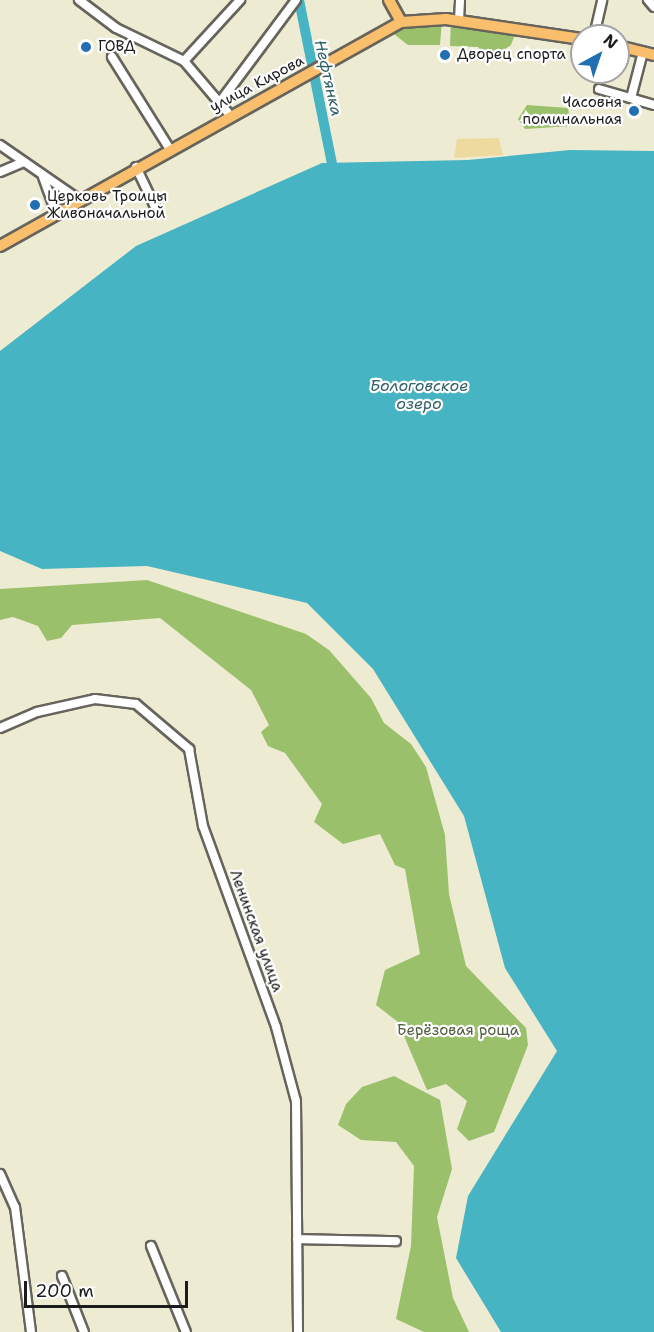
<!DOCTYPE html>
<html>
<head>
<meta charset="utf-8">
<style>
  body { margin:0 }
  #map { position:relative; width:654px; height:1332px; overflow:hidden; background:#eeebd3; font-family:"Shantell Sans",sans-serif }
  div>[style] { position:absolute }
  .green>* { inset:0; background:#9bc06b }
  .sand>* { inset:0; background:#eeda9e }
  .water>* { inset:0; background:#47b4c3 }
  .river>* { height:10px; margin:-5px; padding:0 5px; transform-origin:5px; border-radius:5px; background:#47b4c3 }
  .roads { filter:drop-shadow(2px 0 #66645c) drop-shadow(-2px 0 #66645c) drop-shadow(0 2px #66645c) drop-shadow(0 -2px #66645c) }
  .minor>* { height:8px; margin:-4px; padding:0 4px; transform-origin:4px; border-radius:4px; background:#fff }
  .major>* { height:10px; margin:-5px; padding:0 5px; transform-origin:5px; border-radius:5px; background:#f9bf6c }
  .dots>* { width:16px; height:16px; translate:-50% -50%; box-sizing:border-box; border:3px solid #fff; border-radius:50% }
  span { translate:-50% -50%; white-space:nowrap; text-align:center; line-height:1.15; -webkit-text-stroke:4.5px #fff; paint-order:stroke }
  .poi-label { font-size:15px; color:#1c1c1c }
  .left { translate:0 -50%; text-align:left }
  .right { translate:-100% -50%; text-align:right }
  .street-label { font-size:15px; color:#1c1c1c }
  .park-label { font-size:15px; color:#4f5e3c }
  .water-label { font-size:16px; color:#2f6067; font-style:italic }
  .north { position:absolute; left:570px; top:24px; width:60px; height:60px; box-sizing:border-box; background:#fff; border:2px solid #a4a4a4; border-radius:50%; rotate:40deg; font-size:16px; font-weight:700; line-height:24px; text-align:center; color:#1c1c1c }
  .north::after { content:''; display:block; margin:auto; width:21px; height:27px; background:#1f6fb2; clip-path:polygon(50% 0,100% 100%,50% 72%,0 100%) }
  .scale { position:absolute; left:24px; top:1281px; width:164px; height:27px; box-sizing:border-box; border:3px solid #1c1c1c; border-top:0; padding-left:8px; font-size:18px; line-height:21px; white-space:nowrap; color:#1c1c1c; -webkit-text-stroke:4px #fff; paint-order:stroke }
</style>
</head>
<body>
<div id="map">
  <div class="green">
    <div style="clip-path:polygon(442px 19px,440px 45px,408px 45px,390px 31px)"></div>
    <div style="clip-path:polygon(451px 19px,517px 29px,511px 45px,490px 59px,478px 47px,450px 46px)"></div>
    <div style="clip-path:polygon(527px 105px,568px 108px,571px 126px,525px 129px,518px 119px)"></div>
    <div style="clip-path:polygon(147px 580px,306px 634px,329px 650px,371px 698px,384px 723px,411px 744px,426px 767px,445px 835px,449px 894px,466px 966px,526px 1028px,528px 1045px,494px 1132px,469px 1141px,457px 1129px,467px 1101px,446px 1084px,427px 1090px,398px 1022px,376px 1005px,385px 970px,420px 954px,405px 869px,395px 865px,380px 834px,343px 844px,314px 822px,322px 804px,285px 753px,268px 746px,261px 732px,269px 725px,251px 690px,160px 618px,72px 625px,61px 638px,47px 641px,38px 626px,13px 617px,0 620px,0 589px)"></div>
    <div style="clip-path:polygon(394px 1076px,440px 1100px,452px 1169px,437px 1217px,453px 1298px,469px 1332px,424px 1332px,396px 1319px,411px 1246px,414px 1166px,396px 1142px,361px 1140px,338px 1125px,346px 1104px,362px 1087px)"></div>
  </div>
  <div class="sand">
    <div style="clip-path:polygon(499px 138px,503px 155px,454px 158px,457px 139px)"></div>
  </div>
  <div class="water">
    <div style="clip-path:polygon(570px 150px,654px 151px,654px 1332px,501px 1332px,456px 1258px,468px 1196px,557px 1051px,505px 968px,464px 816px,373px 669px,307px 603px,147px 566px,42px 569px,0 551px,0 351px,136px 246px,322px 163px,468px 160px)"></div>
  </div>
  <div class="river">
    <div style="left:299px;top:0;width:166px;rotate:78.6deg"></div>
  </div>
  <div class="roads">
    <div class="minor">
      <div style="left:79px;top:0;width:46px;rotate:37.1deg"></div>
      <div style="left:116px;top:28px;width:76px;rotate:25.9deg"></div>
      <div style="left:184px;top:61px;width:71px;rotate:49.6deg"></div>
      <div style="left:648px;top:0;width:9px;rotate:49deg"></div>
      <div style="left:459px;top:20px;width:20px;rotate:-87deg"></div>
      <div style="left:594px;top:36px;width:37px;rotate:-77deg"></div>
      <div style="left:112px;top:57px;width:107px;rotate:57.9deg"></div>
      <div style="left:184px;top:61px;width:83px;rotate:-47.4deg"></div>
      <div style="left:599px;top:89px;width:57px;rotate:16.2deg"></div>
      <div style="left:631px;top:98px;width:48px;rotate:-75.4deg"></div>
      <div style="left:220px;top:102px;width:127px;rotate:-53.3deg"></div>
      <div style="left:0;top:145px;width:95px;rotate:34.7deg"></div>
      <div style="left:136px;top:167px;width:51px;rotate:64.4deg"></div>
      <div style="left:0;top:172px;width:25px;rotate:-23deg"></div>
      <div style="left:43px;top:177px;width:37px;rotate:70deg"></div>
      <div style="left:0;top:728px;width:40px;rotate:-23.4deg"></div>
      <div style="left:37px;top:712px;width:59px;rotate:-12.6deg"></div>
      <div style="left:95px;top:699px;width:41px;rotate:7deg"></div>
      <div style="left:136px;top:704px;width:70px;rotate:40.3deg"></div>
      <div style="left:189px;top:749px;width:78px;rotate:79.7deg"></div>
      <div style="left:203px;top:826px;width:214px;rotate:70deg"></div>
      <div style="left:276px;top:1027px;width:77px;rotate:74.9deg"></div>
      <div style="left:296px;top:1101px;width:231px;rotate:89.5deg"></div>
      <div style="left:0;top:1174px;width:36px;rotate:66deg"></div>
      <div style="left:15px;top:1207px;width:126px;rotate:82.7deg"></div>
      <div style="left:297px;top:1239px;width:99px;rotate:1.2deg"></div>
      <div style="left:151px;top:1246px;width:93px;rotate:67.9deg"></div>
      <div style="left:62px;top:1276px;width:60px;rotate:68.6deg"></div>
    </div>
    <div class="major">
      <div style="left:389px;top:0;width:25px;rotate:61deg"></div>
      <div style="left:618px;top:46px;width:37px;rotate:14deg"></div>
      <div style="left:0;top:246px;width:459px;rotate:-29.2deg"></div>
      <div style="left:401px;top:22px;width:45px;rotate:-3.8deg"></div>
      <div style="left:446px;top:19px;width:137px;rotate:8.4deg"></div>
    </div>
  </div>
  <div class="dots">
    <div style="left:86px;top:47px;background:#1f6fb2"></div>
    <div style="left:445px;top:55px;background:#1f6fb2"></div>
    <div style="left:634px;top:111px;background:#1f6fb2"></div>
    <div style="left:35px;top:205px;background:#1f6fb2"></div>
  </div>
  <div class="poi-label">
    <span class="left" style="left:98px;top:47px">ГОВД</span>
    <span class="left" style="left:457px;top:55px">Дворец спорта</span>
    <span class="right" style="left:622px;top:111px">Часовня<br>поминальная</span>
    <span class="left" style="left:47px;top:205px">Церковь Троицы<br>Живоначальной</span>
  </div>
  <div class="street-label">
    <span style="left:257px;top:84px;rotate:-28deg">улица Кирова</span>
    <span style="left:256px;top:931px;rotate:70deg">Ленинская улица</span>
  </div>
  <div class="park-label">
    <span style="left:458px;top:1031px">Берёзовая роща</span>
  </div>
  <div class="water-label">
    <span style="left:328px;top:78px;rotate:77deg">Нефтянка</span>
    <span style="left:419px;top:395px">Бологовское<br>озеро</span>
  </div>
  <div class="north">N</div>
  <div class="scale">200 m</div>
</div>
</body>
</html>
